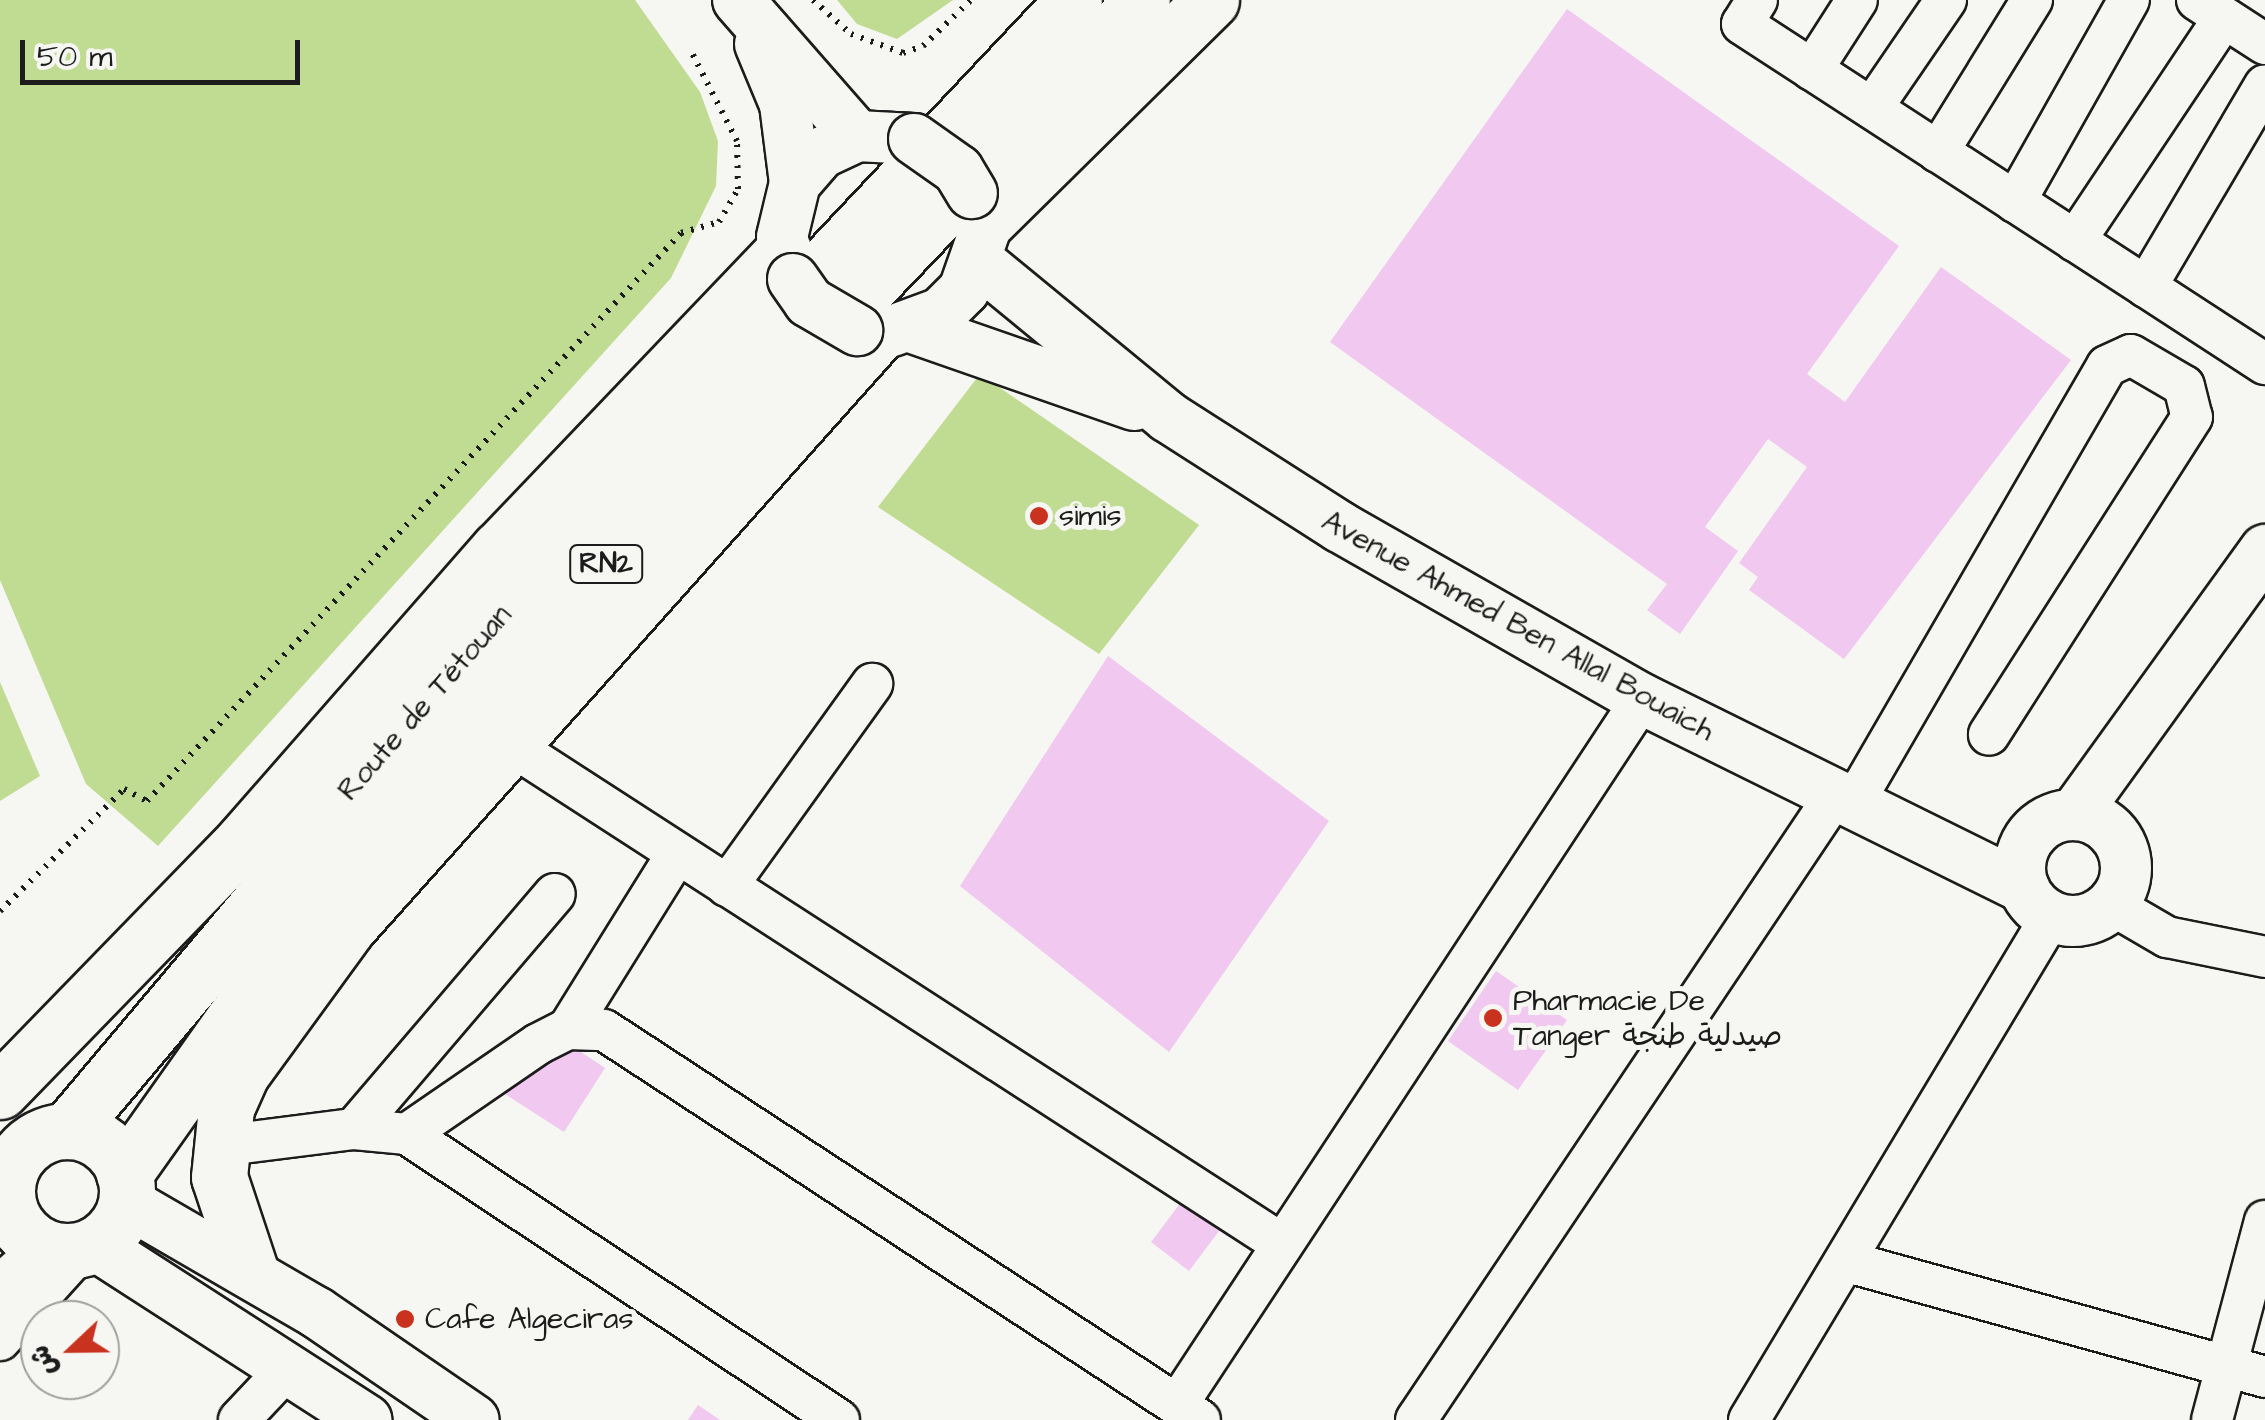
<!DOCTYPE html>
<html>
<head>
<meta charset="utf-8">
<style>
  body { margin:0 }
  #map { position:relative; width:2265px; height:1420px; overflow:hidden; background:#f6f6f2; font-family:"Architects Daughter","Playpen Sans Arabic",sans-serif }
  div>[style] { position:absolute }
  .green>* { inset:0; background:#c0dc93 }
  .building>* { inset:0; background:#f1c8ef }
  .path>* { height:6px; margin-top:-3px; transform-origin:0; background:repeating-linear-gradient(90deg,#1c1c1c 0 2.5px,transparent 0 10.5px) }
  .roads { filter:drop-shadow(2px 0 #1c1c1c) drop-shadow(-2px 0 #1c1c1c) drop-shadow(0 2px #1c1c1c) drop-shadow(0 -2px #1c1c1c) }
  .minor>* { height:40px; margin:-20px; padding:0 20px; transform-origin:20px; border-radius:20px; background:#f6f6f2 }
  .major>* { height:50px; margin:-25px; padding:0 25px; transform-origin:25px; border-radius:25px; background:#f6f6f2 }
  .major>.ring { margin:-25px; padding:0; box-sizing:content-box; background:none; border:50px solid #f6f6f2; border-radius:50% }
  .highway>* { height:55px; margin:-27.5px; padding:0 27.5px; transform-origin:27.5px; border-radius:27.5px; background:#f6f6f2 }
  .highway>.ring { margin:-27.5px; padding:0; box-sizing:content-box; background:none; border:55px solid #f6f6f2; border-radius:50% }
  .bridges { filter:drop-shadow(2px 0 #1c1c1c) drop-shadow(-2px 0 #1c1c1c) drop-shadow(0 2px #1c1c1c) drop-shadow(0 -2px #1c1c1c) }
  .major-bridge>* { height:50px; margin:-25px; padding:0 25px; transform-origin:25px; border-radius:25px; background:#f6f6f2 }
  .dots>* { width:28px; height:28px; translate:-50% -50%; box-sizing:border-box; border:5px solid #f6f6f2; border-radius:50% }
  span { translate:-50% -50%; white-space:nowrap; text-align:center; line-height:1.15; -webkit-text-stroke:10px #f6f6f2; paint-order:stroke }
  .shield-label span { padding:2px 8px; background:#f6f6f2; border:2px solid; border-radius:8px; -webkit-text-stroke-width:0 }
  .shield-label { font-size:28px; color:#1c1c1c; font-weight:700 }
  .poi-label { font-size:30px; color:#1c1c1c }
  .left { translate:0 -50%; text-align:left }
  .street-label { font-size:30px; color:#1c1c1c }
  .north { position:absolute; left:20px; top:1300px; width:100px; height:100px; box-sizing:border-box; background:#f6f6f2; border:2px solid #9f9f9c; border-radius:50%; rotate:248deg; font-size:28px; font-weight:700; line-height:40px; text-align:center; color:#1c1c1c }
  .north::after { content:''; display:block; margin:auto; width:35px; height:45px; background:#c8321e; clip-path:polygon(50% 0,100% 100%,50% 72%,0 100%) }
  .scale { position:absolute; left:20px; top:40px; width:280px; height:45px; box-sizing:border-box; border:5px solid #1c1c1c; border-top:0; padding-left:12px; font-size:30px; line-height:35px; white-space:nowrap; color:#1c1c1c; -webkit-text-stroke:8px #f6f6f2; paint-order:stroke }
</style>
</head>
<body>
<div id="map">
  <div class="green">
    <div style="clip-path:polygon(0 0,635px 0,700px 92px,718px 141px,716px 186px,671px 278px,158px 846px,86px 784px,0 580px)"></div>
    <div style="clip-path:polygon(837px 0,953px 0,897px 39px,857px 24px)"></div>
    <div style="clip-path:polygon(980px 374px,1199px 525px,1099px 654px,878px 507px)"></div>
    <div style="clip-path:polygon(0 682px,40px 776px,0 801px)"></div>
  </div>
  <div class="building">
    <div style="clip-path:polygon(1567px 9px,1899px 246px,1807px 374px,1845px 402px,1941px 267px,2071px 360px,1844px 659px,1749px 590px,1758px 577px,1739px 563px,1807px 467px,1768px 439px,1705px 527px,1738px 551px,1680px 634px,1647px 610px,1667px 584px,1330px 342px)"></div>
    <div style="clip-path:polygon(1108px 656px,1329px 821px,1169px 1052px,960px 886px)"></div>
    <div style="clip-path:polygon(1496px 971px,1567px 1020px,1518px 1090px,1448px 1041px)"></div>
    <div style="clip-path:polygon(569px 1044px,605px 1068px,564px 1132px,505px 1094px,534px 1049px)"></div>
    <div style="clip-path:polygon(1182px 1201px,1219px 1231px,1189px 1271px,1151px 1242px)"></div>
    <div style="clip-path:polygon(698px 1405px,720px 1420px,688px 1420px)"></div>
  </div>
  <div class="path">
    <div style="left:813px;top:0;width:51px;rotate:41.8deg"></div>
    <div style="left:851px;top:34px;width:55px;rotate:20.1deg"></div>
    <div style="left:903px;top:53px;width:21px;rotate:-19deg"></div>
    <div style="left:923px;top:46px;width:66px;rotate:-43.8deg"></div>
    <div style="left:0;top:911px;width:174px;rotate:-44.5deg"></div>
    <div style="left:124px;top:789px;width:26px;rotate:28deg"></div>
    <div style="left:147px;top:801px;width:780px;rotate:-46.77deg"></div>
    <div style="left:681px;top:233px;width:40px;rotate:-16deg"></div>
    <div style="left:719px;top:222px;width:38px;rotate:-60deg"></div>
    <div style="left:738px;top:189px;width:48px;rotate:-91.2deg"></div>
    <div style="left:737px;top:141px;width:99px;rotate:-117.1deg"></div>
  </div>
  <div class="roads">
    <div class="minor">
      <div style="left:1757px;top:0;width:28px;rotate:122deg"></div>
      <div style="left:1742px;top:24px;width:624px;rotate:33.03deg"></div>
      <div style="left:2197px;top:0;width:81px;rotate:32.9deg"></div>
      <div style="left:1812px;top:70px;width:83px;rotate:-57.3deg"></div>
      <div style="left:1872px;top:108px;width:131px;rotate:-55.6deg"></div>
      <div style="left:1938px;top:152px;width:179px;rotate:-58.3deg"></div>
      <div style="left:2015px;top:202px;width:232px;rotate:-60.6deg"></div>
      <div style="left:2075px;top:241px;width:268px;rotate:-56.3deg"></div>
      <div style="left:2146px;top:287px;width:234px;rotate:-59.5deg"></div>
      <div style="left:509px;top:744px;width:921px;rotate:32.9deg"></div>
      <div style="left:1853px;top:804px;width:506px;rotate:-59.89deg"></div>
      <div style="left:2107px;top:366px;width:26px;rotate:-25deg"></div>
      <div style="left:2131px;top:355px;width:61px;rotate:30.3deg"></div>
      <div style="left:2184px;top:386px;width:32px;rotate:76deg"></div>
      <div style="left:2192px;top:417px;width:377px;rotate:122.6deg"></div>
      <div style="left:727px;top:886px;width:249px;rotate:-54.3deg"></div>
      <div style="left:2112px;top:905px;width:64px;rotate:30.2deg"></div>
      <div style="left:2167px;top:937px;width:100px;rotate:11.5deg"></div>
      <div style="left:568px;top:1029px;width:206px;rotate:-58.1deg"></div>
      <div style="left:354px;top:1129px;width:309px;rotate:-49.5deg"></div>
      <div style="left:407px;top:1134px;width:159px;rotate:-34.5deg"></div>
      <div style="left:538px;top:1044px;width:34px;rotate:-27deg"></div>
      <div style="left:568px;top:1029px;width:36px;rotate:2deg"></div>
      <div style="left:604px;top:1030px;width:712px;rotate:33.2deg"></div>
      <div style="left:219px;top:1146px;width:136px;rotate:-7.2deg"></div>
      <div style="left:354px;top:1129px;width:53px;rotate:5.4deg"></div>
      <div style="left:407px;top:1134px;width:518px;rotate:33.51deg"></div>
      <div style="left:1848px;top:1262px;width:433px;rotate:15.4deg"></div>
      <div style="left:0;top:1340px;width:112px;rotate:-47.9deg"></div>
      <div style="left:1177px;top:1405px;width:845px;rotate:-56.63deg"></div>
      <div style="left:239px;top:1420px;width:71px;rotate:-46.7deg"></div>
      <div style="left:1416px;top:1420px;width:750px;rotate:-56.14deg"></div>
      <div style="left:1749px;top:1420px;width:587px;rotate:-59.02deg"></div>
      <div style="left:2212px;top:1420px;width:206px;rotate:-75.1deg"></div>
    </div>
    <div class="major">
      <div style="left:738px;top:0;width:181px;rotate:48.8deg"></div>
      <div style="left:760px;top:44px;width:65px;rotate:67.4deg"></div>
      <div style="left:785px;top:104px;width:80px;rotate:82.8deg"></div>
      <div style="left:977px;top:260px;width:247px;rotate:39.4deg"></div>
      <div style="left:1168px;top:417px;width:204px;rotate:32.6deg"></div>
      <div style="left:1340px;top:527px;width:348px;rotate:29.7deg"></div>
      <div style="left:1642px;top:699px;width:426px;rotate:26.3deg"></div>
      <div style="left:793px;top:279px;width:43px;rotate:-104.7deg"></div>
      <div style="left:782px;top:237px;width:56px;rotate:-76.5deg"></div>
      <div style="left:795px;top:183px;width:40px;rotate:-49deg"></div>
      <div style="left:821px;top:153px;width:40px;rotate:-25deg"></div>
      <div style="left:857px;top:136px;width:57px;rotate:3deg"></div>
      <div style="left:913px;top:328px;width:234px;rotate:19.2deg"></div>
      <div style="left:892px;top:331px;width:52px;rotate:-20.2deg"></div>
      <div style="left:941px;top:313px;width:33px;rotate:-45deg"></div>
      <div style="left:964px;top:290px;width:64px;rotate:-70.7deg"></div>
      <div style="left:2074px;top:815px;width:327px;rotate:-54.2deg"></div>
      <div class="ring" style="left:2020px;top:815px;width:56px;height:56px"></div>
      <div style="left:126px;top:1202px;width:220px;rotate:30.1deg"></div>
      <div style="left:316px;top:1312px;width:191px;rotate:34.4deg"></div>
      <div style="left:95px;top:1245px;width:323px;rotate:32.8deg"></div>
    </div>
    <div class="highway">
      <div style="left:986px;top:222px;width:316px;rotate:-44.6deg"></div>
      <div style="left:0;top:1091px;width:349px;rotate:-45.8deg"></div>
      <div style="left:243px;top:841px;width:388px;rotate:-48.8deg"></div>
      <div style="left:499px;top:549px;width:412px;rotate:-46.3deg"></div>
      <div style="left:67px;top:1131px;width:768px;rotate:-49.86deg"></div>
      <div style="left:562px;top:544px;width:747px;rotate:-46.74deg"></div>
      <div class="ring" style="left:7px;top:1131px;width:65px;height:65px"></div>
      <div style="left:124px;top:1174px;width:218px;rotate:-54.7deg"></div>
      <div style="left:250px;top:996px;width:510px;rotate:-50.97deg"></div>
      <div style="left:571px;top:600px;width:828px;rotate:-46.42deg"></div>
      <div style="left:250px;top:1270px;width:98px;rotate:-108.4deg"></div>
      <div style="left:219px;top:1177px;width:69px;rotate:-84.2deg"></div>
      <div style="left:226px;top:1108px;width:37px;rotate:-66deg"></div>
      <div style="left:241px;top:1074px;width:183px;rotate:-53.9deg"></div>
      <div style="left:349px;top:926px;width:795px;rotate:-48.21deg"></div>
      <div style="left:0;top:1294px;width:67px;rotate:-41.3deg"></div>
    </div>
  </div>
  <div class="bridges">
    <div class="major-bridge">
      <div style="left:914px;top:139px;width:54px;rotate:35.2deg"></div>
      <div style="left:958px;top:170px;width:27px;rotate:59deg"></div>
      <div style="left:793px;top:279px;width:28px;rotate:55deg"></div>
      <div style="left:809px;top:302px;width:56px;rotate:30.3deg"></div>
    </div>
  </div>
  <div class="dots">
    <div style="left:1039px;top:516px;background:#c8321e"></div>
    <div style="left:1493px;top:1018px;background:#c8321e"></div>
    <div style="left:405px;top:1319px;background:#c8321e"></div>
  </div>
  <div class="shield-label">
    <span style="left:606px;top:564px">RN2</span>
  </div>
  <div class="poi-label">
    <span class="left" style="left:1059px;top:516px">simis</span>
    <span class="left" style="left:1513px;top:1018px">Pharmacie De<br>Tanger صيدلية طنجة</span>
    <span class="left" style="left:425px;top:1319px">Cafe Algeciras</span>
  </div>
  <div class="street-label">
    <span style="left:1518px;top:626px;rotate:29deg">Avenue Ahmed Ben Allal Bouaich</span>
    <span style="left:425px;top:703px;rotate:-49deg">Route de Tétouan</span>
  </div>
  <div class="north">ش</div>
  <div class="scale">50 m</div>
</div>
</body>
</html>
